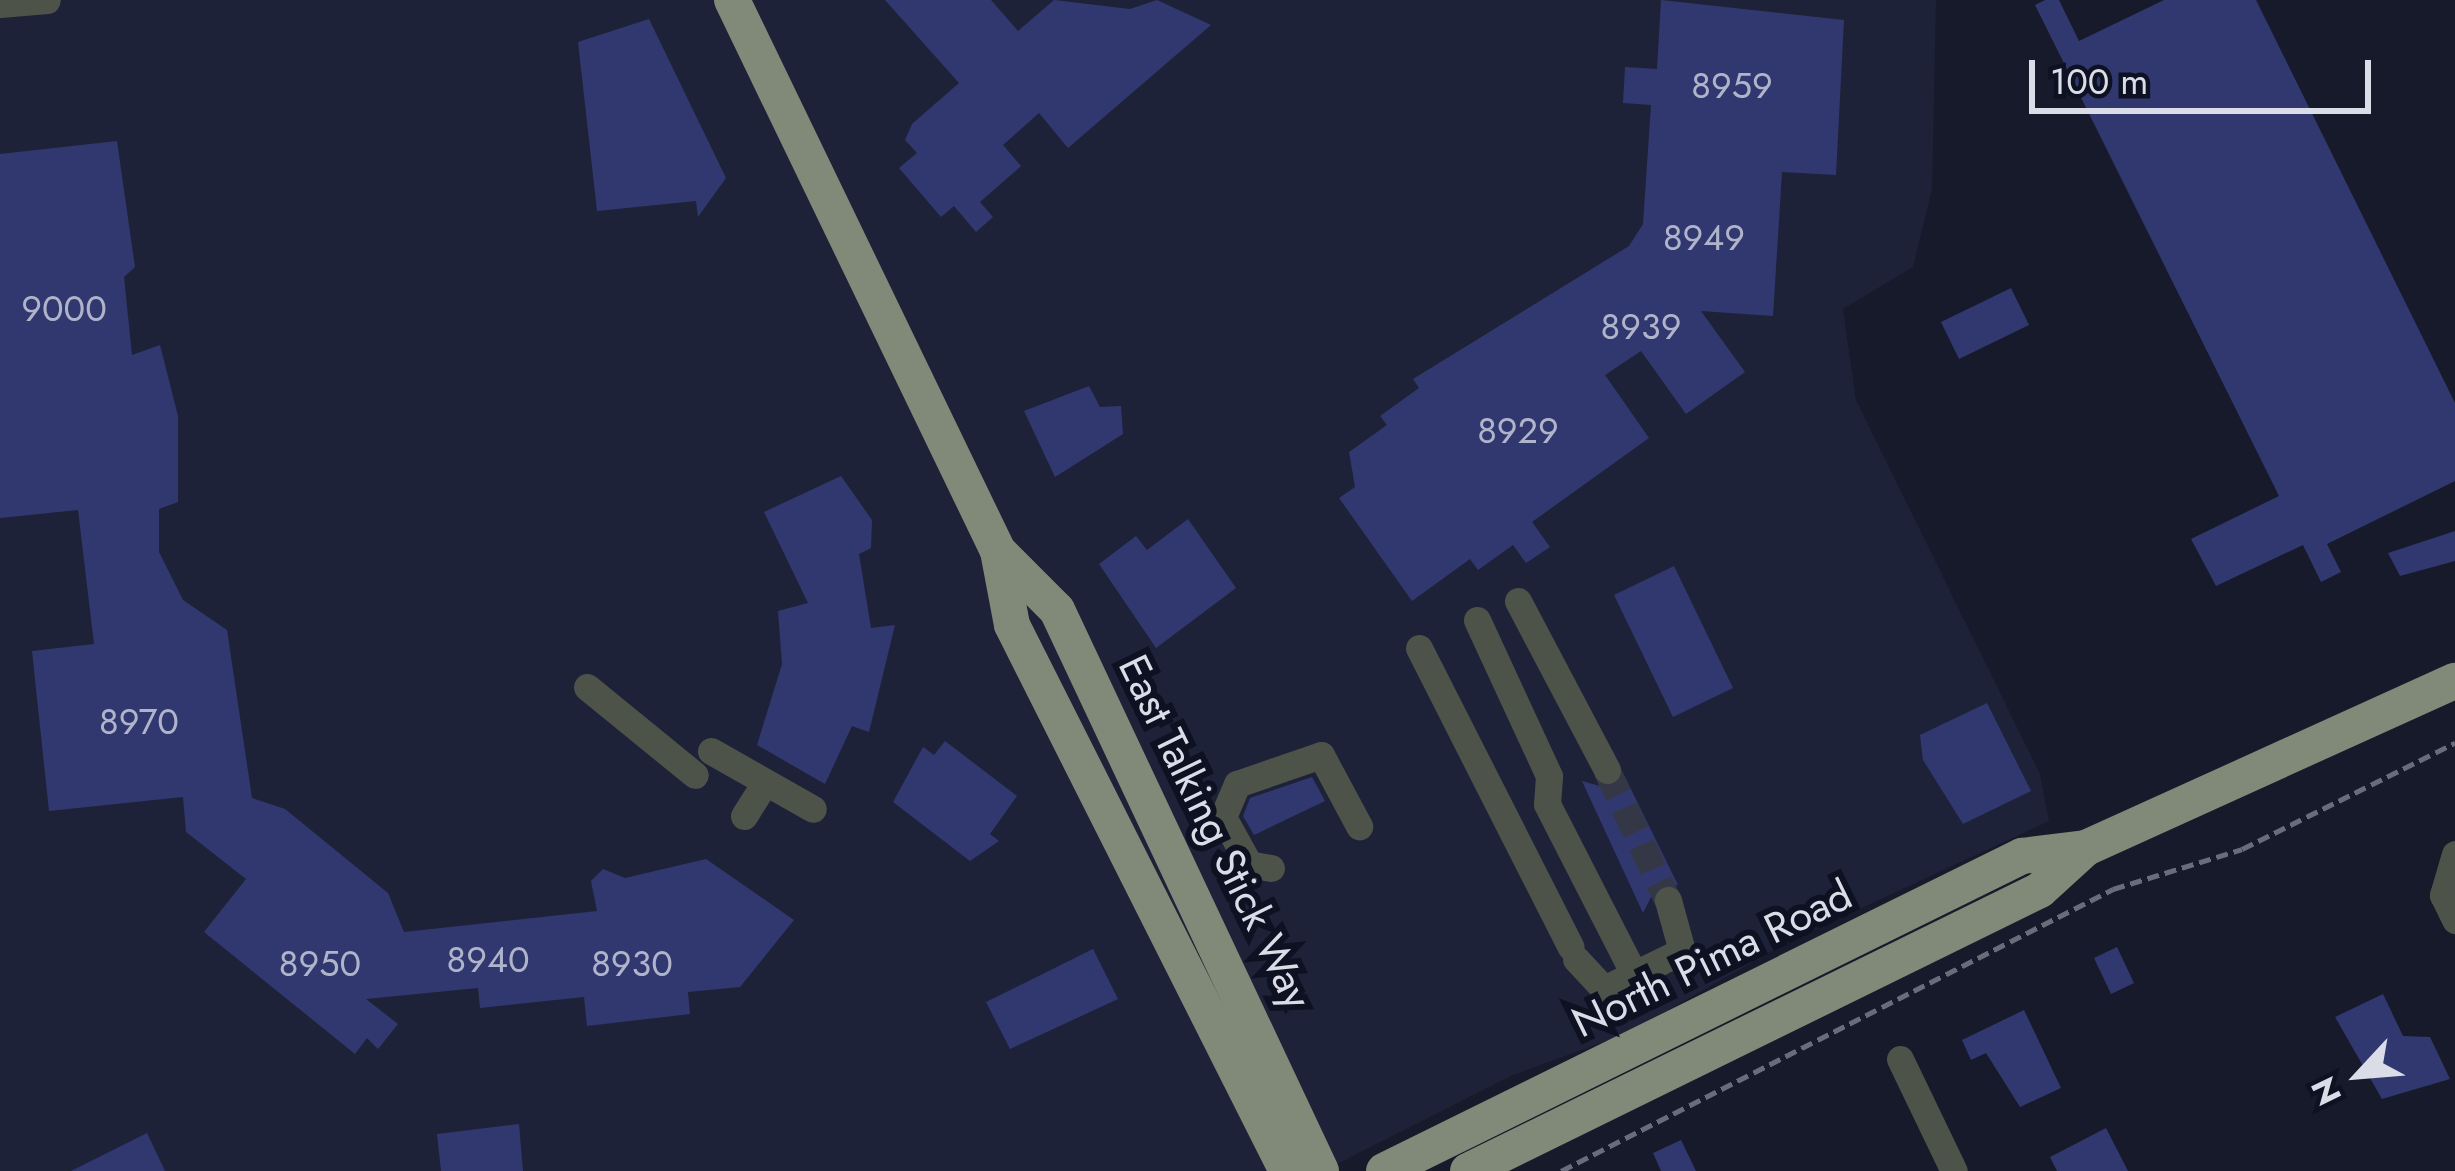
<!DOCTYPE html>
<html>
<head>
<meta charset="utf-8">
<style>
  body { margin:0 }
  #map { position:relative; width:2455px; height:1171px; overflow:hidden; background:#171a2a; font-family:Jost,sans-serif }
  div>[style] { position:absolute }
  .built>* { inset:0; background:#1e2238 }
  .building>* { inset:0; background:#31386f }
  .minor-tunnel>* { height:27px; margin-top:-13.5px; transform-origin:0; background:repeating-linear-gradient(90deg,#343746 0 27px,transparent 0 41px) }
  .path>* { height:4.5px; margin-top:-2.25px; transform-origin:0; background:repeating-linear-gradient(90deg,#696c7a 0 12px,transparent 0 18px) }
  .minor>* { height:27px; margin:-13.5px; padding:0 13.5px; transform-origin:13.5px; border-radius:13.5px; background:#4e534a }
  .major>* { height:36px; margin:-18px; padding:0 18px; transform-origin:18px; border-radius:18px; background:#818a79 }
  span { translate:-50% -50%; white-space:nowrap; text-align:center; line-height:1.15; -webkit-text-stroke:12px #0e1121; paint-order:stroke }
  .number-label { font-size:36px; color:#b0b4ca }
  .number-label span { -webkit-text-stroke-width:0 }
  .street-label { font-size:42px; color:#dadde8 }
  .north { position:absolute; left:2299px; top:1015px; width:120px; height:120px; -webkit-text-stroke:9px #0e1121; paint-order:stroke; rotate:244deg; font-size:33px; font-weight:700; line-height:48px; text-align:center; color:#dadde8 }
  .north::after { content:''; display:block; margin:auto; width:42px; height:54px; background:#dadde8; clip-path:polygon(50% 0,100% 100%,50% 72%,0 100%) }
  .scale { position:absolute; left:2029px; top:60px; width:342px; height:54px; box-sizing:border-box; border:6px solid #dadde8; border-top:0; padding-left:15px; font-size:36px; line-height:42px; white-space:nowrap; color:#dadde8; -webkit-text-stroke:9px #0e1121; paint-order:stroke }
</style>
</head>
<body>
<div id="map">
  <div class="built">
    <div style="clip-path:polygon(0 0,1936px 0,1932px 189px,1913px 267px,1843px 309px,1856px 400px,2040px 774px,2049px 821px,1788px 942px,1628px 1033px,1513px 1075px,1323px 1171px,0 1171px)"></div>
  </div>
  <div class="building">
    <div style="clip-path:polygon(885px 0,991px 0,1018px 31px,1054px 0,1130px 9px,1157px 0,1211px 25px,1068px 148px,1039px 113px,1003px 145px,1021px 166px,980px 202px,993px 217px,976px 232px,954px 206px,941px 217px,899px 168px,917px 153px,905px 140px,912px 124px,959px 83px)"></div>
    <div style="clip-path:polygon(1661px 0,1844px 20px,1836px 175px,1782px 172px,1773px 316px,1701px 311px,1745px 372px,1686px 414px,1641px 351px,1605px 375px,1649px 438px,1532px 522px,1550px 547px,1526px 563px,1513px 545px,1478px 570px,1470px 559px,1412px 601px,1339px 498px,1355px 487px,1349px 452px,1387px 425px,1380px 416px,1419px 388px,1413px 379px,1629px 246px,1643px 224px,1651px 105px,1623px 103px,1625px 67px,1657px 69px)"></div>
    <div style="clip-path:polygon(2045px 0,2059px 0,2079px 41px,2164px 0,2256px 0,2455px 403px,2455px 481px,2327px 544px,2341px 572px,2321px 582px,2303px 545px,2216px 586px,2191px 539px,2279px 496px,2035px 5px)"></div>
    <div style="clip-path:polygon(649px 19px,726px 178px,698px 217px,696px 201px,597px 211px,578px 42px)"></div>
    <div style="clip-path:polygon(117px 141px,135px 267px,124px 277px,132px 355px,160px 345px,178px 416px,178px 502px,159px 509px,159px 552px,183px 600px,227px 630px,252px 798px,285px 809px,388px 893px,404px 932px,597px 911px,591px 881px,603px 869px,625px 878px,706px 859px,794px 920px,740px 987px,688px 992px,690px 1014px,587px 1026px,584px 997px,480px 1008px,478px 988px,366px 999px,398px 1024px,378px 1049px,367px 1038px,355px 1054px,204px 932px,246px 879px,186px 832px,183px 797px,49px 811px,32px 651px,94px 644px,78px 510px,0 518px,0 154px)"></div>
    <div style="clip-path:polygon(2011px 288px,2029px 325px,1959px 359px,1941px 322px)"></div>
    <div style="clip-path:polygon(1089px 386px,1100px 407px,1121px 406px,1123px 434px,1055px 477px,1024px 411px)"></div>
    <div style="clip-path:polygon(841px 476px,872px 520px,871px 548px,859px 554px,871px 628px,895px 625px,869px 732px,852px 726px,825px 784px,757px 745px,782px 664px,778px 611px,808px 603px,764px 512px)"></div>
    <div style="clip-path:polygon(1188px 519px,1236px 588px,1156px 648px,1099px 564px,1136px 536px,1147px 550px)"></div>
    <div style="clip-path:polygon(2455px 531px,2455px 561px,2400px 576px,2388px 553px)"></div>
    <div style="clip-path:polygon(1674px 566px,1733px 688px,1673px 717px,1614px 595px)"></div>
    <div style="clip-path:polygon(1987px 703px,2031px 791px,1963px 824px,1923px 760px,1920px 735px)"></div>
    <div style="clip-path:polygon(945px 741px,1017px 796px,990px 834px,999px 841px,970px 861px,893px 802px,923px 747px,934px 755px)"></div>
    <div style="clip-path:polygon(1624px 775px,1678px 885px,1656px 887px,1643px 913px,1582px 781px,1607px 788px)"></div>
    <div style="clip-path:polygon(1312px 777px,1325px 801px,1254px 835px,1243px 816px,1250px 798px)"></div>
    <div style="clip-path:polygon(2117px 947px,2134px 983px,2111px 994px,2094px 958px)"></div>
    <div style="clip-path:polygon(1093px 949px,1118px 999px,1010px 1049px,986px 1002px)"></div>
    <div style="clip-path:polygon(2383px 994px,2403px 1036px,2430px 1037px,2450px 1079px,2382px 1099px,2335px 1017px)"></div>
    <div style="clip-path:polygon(2024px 1010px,2061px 1088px,2020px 1107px,1986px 1053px,1971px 1060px,1962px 1040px)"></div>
    <div style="clip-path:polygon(519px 1124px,523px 1171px,441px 1171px,437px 1134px)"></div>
    <div style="clip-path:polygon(2106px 1128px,2128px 1171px,2057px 1171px,2050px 1157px)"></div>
    <div style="clip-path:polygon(147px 1133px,165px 1171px,71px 1171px)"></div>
    <div style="clip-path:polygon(1681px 1140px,1696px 1171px,1661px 1171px,1653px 1153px)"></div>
  </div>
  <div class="minor-tunnel">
    <div style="left:1607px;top:770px;width:144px;rotate:64.9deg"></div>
  </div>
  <div class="path">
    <div style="left:1561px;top:1171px;width:620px;rotate:-27.06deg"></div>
    <div style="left:2113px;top:889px;width:135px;rotate:-17.2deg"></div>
    <div style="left:2242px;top:849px;width:238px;rotate:-26.5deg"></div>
  </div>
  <div class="minor">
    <div style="left:0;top:4px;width:47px;rotate:-4.9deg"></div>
    <div style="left:1518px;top:601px;width:191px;rotate:62.2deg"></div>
    <div style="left:1477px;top:620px;width:172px;rotate:65.2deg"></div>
    <div style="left:1549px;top:776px;width:28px;rotate:94deg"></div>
    <div style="left:1547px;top:804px;width:193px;rotate:62.9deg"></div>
    <div style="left:1419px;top:648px;width:335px;rotate:63.1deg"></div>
    <div style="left:587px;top:687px;width:139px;rotate:39.2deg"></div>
    <div style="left:711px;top:751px;width:117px;rotate:29.6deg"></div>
    <div style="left:744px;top:816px;width:40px;rotate:-58deg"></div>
    <div style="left:2455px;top:854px;width:43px;rotate:106.3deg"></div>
    <div style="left:2443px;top:895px;width:28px;rotate:64deg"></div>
    <div style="left:1271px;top:868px;width:22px;rotate:-170deg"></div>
    <div style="left:1249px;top:864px;width:54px;rotate:-119deg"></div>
    <div style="left:1223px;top:817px;width:36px;rotate:-67deg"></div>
    <div style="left:1237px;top:784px;width:89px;rotate:-19deg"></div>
    <div style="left:1321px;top:755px;width:81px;rotate:61.8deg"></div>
    <div style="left:1576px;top:959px;width:41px;rotate:47deg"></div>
    <div style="left:1604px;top:989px;width:87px;rotate:-26deg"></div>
    <div style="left:1682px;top:951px;width:53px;rotate:-105.4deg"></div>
    <div style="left:1900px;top:1059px;width:124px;rotate:64.3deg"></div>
  </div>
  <div class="major">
    <div style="left:732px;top:0;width:612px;rotate:64.23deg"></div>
    <div style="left:998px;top:551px;width:75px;rotate:79.3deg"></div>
    <div style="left:1012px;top:625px;width:611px;rotate:63.27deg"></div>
    <div style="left:998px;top:551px;width:83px;rotate:45deg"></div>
    <div style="left:1057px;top:610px;width:620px;rotate:64.8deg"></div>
    <div style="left:1384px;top:1171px;width:712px;rotate:-26.28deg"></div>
    <div style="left:2022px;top:856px;width:64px;rotate:-7.1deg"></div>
    <div style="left:2086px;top:848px;width:405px;rotate:-24.4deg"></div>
    <div style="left:1468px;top:1171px;width:637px;rotate:-26.16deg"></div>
    <div style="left:2040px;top:890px;width:62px;rotate:-42.4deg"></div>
  </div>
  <div class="number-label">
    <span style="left:1732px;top:86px">8959</span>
    <span style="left:1704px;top:238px">8949</span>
    <span style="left:64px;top:309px">9000</span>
    <span style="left:1641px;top:327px">8939</span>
    <span style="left:1518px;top:431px">8929</span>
    <span style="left:139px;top:722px">8970</span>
    <span style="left:488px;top:960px">8940</span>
    <span style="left:320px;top:964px">8950</span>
    <span style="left:632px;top:964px">8930</span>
  </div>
  <div class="street-label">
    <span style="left:1215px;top:832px;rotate:64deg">East Talking Stick Way</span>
    <span style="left:1712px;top:959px;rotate:-26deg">North Pima Road</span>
  </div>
  <div class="north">N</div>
  <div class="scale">100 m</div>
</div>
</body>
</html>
